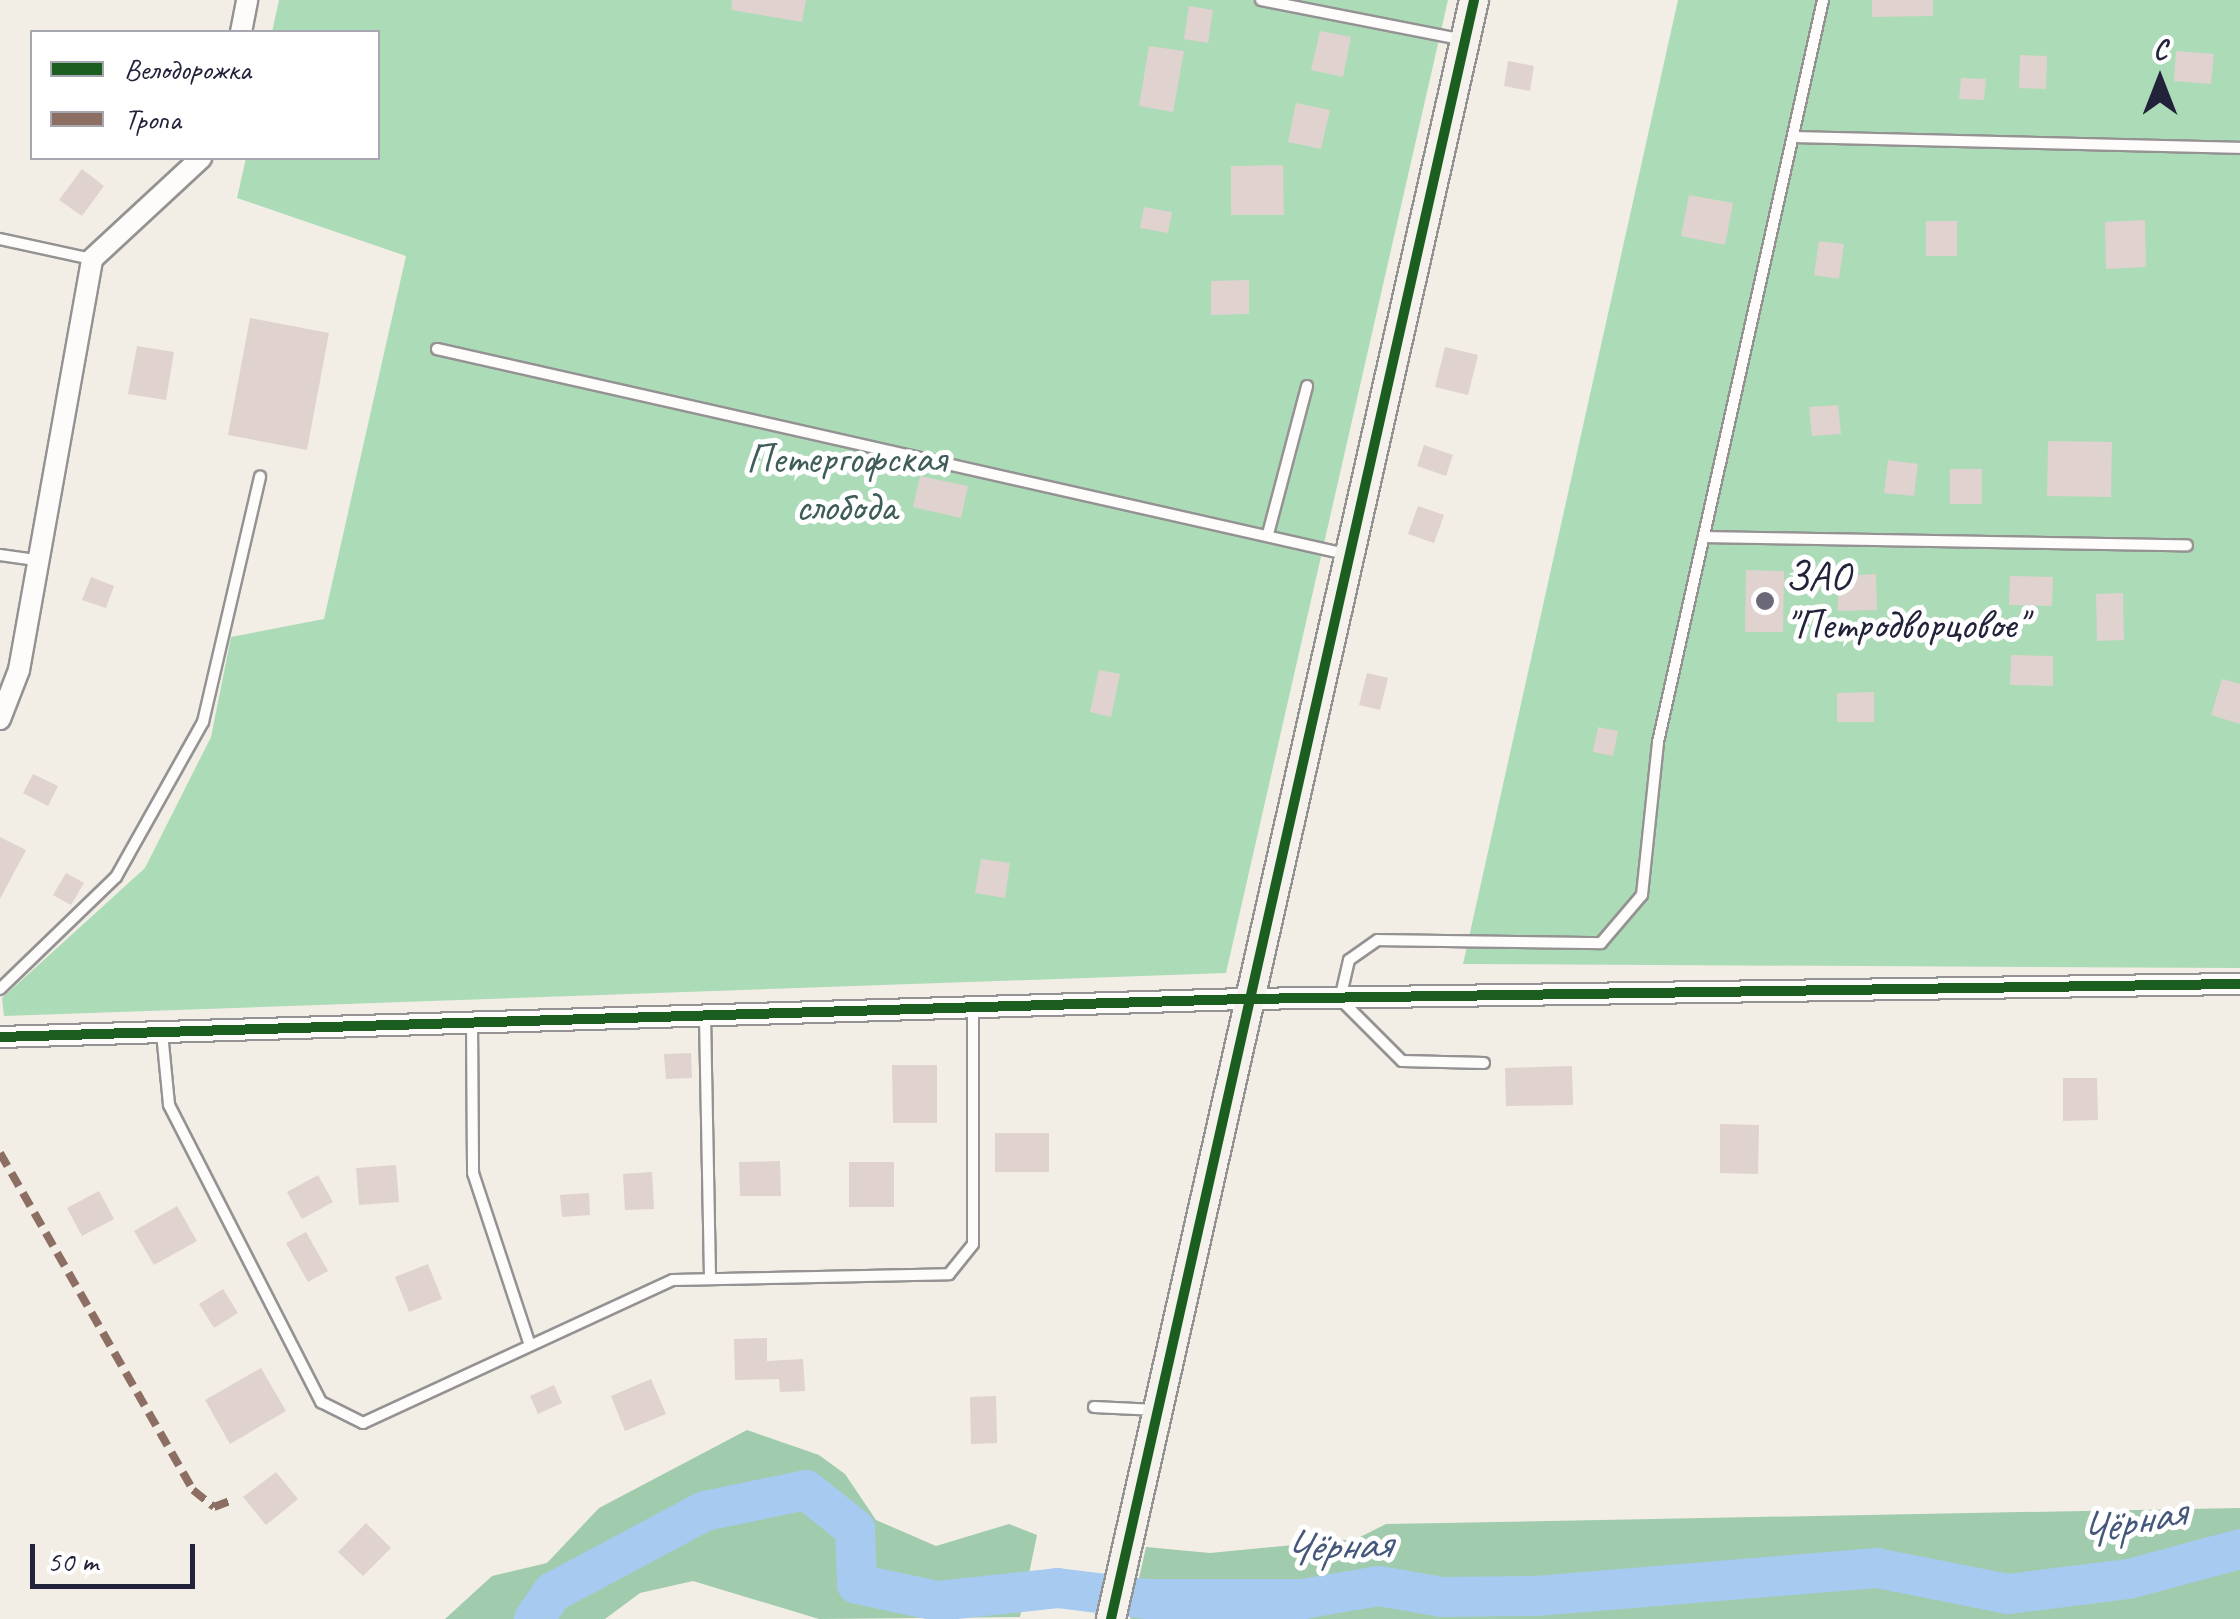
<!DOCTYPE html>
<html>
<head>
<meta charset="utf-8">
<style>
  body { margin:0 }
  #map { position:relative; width:2240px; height:1619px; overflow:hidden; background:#f2eee6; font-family:Caveat,sans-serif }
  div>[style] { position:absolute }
  .green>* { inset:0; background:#acdbb8 }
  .forest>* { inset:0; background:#a0cbac }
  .river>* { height:40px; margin:-20px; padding:0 20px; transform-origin:20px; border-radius:20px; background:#a7caf0 }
  .building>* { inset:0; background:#e0d2ce }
  .roads { filter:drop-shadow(2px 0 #949292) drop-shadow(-2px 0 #949292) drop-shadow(0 2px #949292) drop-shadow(0 -2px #949292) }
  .lane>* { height:10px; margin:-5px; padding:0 5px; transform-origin:5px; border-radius:5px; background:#fdfcfb }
  .street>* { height:20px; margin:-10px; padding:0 10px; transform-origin:10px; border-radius:10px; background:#fdfcfb }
  .secondary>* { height:28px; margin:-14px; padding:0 14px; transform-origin:14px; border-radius:14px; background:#f5f2ed }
  .quiet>* { height:8px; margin-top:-4px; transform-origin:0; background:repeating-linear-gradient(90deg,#8d6e63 0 15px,transparent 0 23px) }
  .cycleway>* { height:10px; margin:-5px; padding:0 5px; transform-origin:5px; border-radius:5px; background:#1b5e20 }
  .dots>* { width:28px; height:28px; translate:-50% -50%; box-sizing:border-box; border:5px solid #fff; border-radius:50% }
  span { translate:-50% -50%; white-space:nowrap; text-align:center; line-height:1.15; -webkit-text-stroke:10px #fff; paint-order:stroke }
  .park-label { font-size:42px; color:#3e5d59 }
  .poi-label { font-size:42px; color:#22223b }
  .left { translate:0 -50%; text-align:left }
  .water-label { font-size:45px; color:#45587c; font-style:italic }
  .legend { position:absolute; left:30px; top:30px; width:350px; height:130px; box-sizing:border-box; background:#fff; border:2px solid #a7a7b1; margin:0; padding:12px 18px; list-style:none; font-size:30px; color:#22223b }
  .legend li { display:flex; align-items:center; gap:20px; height:50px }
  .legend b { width:50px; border:2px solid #a7a7b1 }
  .north { position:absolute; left:2110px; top:30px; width:100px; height:100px; -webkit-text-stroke:8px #fff; paint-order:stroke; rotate:0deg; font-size:28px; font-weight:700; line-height:40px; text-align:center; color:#22223b }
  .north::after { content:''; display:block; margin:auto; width:35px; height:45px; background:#22223b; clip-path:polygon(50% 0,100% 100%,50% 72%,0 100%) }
  .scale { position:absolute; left:30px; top:1544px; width:165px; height:45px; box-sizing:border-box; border:5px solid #22223b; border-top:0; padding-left:12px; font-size:30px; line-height:35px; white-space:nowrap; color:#22223b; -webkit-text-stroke:8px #fff; paint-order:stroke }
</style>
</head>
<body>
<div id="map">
  <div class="green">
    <div style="clip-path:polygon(279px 0,1448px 0,1226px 973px,4px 1016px,2px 998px,145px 868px,211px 737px,231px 637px,324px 619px,406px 256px,237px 198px,246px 158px,378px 158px,378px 32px,272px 32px)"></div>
    <div style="clip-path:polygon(1678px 0,2240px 0,2240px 968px,1463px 964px)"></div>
  </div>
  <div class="forest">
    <div style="clip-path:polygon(747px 1430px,819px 1455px,845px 1474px,876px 1520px,936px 1546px,1009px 1524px,1037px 1535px,1020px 1617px,819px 1619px,693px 1581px,640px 1593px,605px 1619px,445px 1619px,492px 1576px,547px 1563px,599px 1508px)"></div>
    <div style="clip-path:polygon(2240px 1508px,2240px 1619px,1130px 1619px,1146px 1547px,1210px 1553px,1356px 1539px,1386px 1524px)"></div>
  </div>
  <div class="river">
    <div style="left:534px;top:1619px;width:33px;rotate:-55deg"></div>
    <div style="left:553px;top:1592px;width:172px;rotate:-28.1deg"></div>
    <div style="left:705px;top:1511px;width:103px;rotate:-11.7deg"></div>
    <div style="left:806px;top:1490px;width:63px;rotate:38.5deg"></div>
    <div style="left:855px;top:1529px;width:55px;rotate:87.9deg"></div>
    <div style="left:857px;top:1584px;width:83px;rotate:11.9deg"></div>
    <div style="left:938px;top:1601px;width:120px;rotate:-6.2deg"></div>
    <div style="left:1057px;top:1588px;width:92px;rotate:6.9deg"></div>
    <div style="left:1148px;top:1599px;width:155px"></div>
    <div style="left:1303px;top:1599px;width:77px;rotate:-9.7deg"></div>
    <div style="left:1379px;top:1586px;width:64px;rotate:9.9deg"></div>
    <div style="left:1442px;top:1597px;width:94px;rotate:-0.6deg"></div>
    <div style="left:1536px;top:1596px;width:342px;rotate:-4.7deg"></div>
    <div style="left:1877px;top:1568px;width:134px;rotate:11.2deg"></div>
    <div style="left:2008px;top:1594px;width:122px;rotate:-7.1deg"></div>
    <div style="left:2129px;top:1579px;width:115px;rotate:-15.1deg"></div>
  </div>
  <div class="building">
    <div style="clip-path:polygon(732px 0,806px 0,802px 22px,731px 10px)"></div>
    <div style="clip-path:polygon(1872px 0,1933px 0,1933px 16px,1872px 17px)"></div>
    <div style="clip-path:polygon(1189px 6px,1213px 10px,1208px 43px,1184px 39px)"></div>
    <div style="clip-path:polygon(1320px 31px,1351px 37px,1343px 77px,1311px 70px)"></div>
    <div style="clip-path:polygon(1149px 46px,1184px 51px,1173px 112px,1139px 106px)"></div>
    <div style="clip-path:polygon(2176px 51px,2214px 54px,2211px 84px,2174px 81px)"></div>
    <div style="clip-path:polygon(2020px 55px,2047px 56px,2046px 89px,2019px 88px)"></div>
    <div style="clip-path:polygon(1508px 61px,1534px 66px,1530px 91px,1504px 86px)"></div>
    <div style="clip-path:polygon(1961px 78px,1986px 79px,1984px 100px,1959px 99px)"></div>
    <div style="clip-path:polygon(1296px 103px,1330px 110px,1321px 149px,1288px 142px)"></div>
    <div style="clip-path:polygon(1283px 165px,1284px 215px,1231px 215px,1231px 166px)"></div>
    <div style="clip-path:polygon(82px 169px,104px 186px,82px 216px,59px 200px)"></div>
    <div style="clip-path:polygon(1689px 195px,1733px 203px,1725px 245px,1681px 236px)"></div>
    <div style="clip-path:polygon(1144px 207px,1172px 212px,1168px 233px,1140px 228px)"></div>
    <div style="clip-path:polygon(2145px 220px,2146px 267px,2106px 269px,2105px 222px)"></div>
    <div style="clip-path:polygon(1926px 221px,1957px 221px,1957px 256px,1926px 256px)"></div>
    <div style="clip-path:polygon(1819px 241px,1844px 244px,1839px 279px,1814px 275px)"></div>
    <div style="clip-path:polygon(1249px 280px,1249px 314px,1211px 315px,1211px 281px)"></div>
    <div style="clip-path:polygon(250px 318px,329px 333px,307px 450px,228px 435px)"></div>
    <div style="clip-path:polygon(137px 346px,174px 352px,166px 400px,128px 394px)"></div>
    <div style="clip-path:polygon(1445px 347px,1478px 355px,1468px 395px,1435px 387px)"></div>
    <div style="clip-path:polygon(1838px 405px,1841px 434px,1812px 436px,1809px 407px)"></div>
    <div style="clip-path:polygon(2048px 441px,2112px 442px,2111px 497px,2047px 496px)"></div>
    <div style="clip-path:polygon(1424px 445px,1453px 455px,1446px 476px,1417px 466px)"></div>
    <div style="clip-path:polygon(1888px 460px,1918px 464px,1914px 496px,1884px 493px)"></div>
    <div style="clip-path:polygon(1950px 469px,1982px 469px,1982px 504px,1950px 504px)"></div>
    <div style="clip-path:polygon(920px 476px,968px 486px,961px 518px,913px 507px)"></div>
    <div style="clip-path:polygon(1418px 506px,1444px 515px,1434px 543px,1408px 534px)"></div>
    <div style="clip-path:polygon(1746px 570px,1784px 571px,1783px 632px,1745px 632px)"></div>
    <div style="clip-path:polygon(1876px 574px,1877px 610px,1838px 611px,1838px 576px)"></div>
    <div style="clip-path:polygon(2010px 576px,2053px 577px,2052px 606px,2009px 605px)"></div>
    <div style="clip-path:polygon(91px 577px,114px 586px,106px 608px,82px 600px)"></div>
    <div style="clip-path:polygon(2123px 593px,2124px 640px,2097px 641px,2096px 594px)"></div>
    <div style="clip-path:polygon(2011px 655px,2053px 656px,2053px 686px,2010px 685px)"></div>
    <div style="clip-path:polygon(1099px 670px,1120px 674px,1111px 717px,1090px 712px)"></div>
    <div style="clip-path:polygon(1367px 673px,1388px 678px,1380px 710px,1359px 705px)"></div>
    <div style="clip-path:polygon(2222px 679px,2240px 684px,2240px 724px,2211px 715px)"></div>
    <div style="clip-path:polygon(1874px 692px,1874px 722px,1837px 722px,1837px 693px)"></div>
    <div style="clip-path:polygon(1598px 727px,1618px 731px,1613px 756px,1593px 752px)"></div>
    <div style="clip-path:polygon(33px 774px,58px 786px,48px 806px,23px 793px)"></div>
    <div style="clip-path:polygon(0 837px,26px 850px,0 899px)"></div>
    <div style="clip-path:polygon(981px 859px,1010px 863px,1005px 898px,975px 893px)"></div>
    <div style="clip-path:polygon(66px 873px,84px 883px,71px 905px,53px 895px)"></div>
    <div style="clip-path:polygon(691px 1053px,692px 1078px,666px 1079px,664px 1054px)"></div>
    <div style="clip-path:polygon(892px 1065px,937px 1065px,937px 1123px,893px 1123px)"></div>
    <div style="clip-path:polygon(1572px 1066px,1573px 1105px,1506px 1106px,1505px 1068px)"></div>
    <div style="clip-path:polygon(2063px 1078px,2097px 1078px,2098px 1120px,2063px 1121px)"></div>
    <div style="clip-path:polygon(1720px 1124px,1759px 1125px,1758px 1174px,1720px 1173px)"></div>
    <div style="clip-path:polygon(995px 1133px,1049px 1133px,1049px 1172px,995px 1172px)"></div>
    <div style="clip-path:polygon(780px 1161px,781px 1196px,740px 1196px,739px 1162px)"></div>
    <div style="clip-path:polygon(849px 1162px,894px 1162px,894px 1207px,849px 1207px)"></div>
    <div style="clip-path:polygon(396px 1165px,399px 1202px,359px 1205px,356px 1168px)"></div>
    <div style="clip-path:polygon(652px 1172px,654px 1209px,625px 1210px,623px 1174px)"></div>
    <div style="clip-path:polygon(318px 1175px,333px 1202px,302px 1219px,287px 1192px)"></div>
    <div style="clip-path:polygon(99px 1191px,114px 1219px,82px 1236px,67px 1208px)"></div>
    <div style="clip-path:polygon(589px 1193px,590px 1215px,562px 1217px,560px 1195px)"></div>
    <div style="clip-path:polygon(177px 1206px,197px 1241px,154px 1265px,134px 1231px)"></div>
    <div style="clip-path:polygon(306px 1232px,328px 1271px,308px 1282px,286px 1243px)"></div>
    <div style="clip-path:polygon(428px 1264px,442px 1299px,409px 1312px,395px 1277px)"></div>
    <div style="clip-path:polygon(223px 1289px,238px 1313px,214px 1328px,199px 1304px)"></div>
    <div style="clip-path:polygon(767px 1338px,767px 1361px,803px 1359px,805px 1391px,780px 1392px,779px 1379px,735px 1380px,734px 1339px)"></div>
    <div style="clip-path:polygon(261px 1368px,286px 1411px,230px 1444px,205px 1400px)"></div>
    <div style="clip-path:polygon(651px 1379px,666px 1414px,625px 1431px,611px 1396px)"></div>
    <div style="clip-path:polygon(554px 1385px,562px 1403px,538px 1414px,530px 1396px)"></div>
    <div style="clip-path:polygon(996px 1396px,997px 1443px,971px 1444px,970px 1397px)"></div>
    <div style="clip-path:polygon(276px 1472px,298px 1499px,266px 1525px,243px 1497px)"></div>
    <div style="clip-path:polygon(366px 1523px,391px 1548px,363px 1576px,338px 1552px)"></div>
  </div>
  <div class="roads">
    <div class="lane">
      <div style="left:1261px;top:0;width:207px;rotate:11.1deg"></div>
      <div style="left:1798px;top:137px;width:442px;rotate:1.4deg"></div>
      <div style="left:0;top:239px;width:94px;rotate:12.3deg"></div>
      <div style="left:437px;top:349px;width:932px;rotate:12.71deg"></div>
      <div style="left:1268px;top:534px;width:153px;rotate:-75.2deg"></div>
      <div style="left:1707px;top:537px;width:480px;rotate:1deg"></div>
      <div style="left:0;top:555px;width:36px;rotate:8deg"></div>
      <div style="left:0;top:989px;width:161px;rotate:-44deg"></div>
      <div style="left:116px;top:877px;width:178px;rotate:-60.7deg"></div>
      <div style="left:203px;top:722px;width:252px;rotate:-76.9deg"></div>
      <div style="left:705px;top:1016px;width:259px;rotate:88.9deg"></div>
      <div style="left:472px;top:1021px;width:152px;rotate:89.6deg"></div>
      <div style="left:473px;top:1173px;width:181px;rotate:71.7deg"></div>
      <div style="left:162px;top:1033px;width:72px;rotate:84.4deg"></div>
      <div style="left:169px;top:1105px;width:334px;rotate:62.9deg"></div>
      <div style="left:321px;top:1402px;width:47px;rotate:26.6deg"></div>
      <div style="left:363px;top:1423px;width:341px;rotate:-24.8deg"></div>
      <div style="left:673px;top:1280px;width:276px;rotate:-1.2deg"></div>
      <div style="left:949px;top:1274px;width:38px;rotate:-51deg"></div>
      <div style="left:973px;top:1244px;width:235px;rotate:-90deg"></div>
      <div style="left:1484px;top:1063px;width:82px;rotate:-178.6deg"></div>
      <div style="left:1402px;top:1061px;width:88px;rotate:-135deg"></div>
      <div style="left:1340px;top:999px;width:40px;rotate:-77deg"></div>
      <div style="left:1349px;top:960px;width:35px;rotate:-35deg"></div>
      <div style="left:1378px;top:940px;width:223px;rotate:0.8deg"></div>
      <div style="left:1601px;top:943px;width:63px;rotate:-49.5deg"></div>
      <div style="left:1642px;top:895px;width:154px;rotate:-84deg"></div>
      <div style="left:1658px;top:742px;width:760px;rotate:-77.46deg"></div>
      <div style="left:1094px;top:1407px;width:63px;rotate:2.7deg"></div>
    </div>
    <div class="street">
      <div style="left:241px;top:32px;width:33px;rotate:-79deg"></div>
      <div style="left:0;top:719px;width:53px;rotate:-68.8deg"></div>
      <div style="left:19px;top:670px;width:417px;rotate:-79.9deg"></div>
      <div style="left:92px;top:259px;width:149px;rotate:-42.8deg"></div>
      <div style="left:0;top:1037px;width:1248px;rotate:-1.75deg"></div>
      <div style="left:1247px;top:999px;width:993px;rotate:-0.87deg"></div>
    </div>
    <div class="secondary">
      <div style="left:1111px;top:1619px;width:1659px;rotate:-77.36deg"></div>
    </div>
  </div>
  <div class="quiet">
    <div style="left:0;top:1153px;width:388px;rotate:60.2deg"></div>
    <div style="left:193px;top:1490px;width:27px;rotate:39deg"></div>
    <div style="left:214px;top:1507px;width:17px;rotate:-21deg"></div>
  </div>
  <div class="cycleway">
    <div style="left:0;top:1037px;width:1248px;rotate:-1.75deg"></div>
    <div style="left:1247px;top:999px;width:993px;rotate:-0.87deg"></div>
    <div style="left:1111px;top:1619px;width:1659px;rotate:-77.36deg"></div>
  </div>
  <div class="dots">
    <div style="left:1765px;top:601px;background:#6b6977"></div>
  </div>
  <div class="park-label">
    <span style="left:846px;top:483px">Петергофская<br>слобода</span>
  </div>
  <div class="poi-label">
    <span class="left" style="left:1785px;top:601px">ЗАО<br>"Петродворцовое"</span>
  </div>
  <div class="water-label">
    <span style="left:2131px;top:1522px;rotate:-12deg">Чёрная</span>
    <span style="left:1336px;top:1546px;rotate:-3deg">Чёрная</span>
  </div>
  <ul class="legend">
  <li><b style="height:12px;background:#1b5e20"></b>Велодорожка</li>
  <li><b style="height:12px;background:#8d6e63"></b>Тропа</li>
  </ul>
  <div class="north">С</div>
  <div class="scale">50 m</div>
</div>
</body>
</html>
